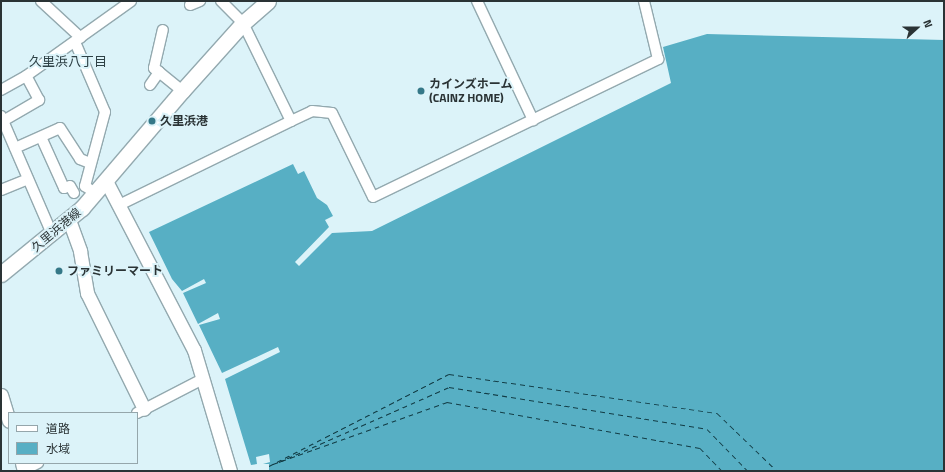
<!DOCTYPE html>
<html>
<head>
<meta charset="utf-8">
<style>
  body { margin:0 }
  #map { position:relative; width:945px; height:472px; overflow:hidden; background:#dcf3f9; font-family:"Titillium Web","Noto Sans JP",sans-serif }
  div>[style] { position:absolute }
  .water>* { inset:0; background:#57afc4 }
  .ferry>* { height:1px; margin-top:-0.5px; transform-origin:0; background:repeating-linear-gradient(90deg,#113b44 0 5px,transparent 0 9px) }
  .roads { filter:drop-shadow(1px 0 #93a9af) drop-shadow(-1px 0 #93a9af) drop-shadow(0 1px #93a9af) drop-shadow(0 -1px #93a9af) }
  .minor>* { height:10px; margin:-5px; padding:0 5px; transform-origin:5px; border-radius:5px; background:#fff }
  .tertiary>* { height:13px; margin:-6.5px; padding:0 6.5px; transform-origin:6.5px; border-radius:6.5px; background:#fff }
  .secondary>* { height:15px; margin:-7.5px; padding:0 7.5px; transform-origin:7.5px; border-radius:7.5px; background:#fff }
  .dots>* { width:11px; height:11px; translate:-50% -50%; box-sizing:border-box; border:2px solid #dcf3f9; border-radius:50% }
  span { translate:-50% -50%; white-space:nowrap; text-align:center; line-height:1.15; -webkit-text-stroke:4px #dcf3f9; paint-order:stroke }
  .poi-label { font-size:12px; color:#2a3335; font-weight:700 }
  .left { translate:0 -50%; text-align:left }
  .street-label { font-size:12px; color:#2a3335 }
  .neighbourhood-label { font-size:13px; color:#2e4146 }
  .frame { position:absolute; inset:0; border:2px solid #2a3335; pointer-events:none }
  .legend { position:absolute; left:8px; top:412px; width:130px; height:52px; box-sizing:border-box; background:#dcf3f9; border:1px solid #95a6ab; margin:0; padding:5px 7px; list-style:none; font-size:12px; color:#2a3335 }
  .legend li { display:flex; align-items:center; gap:8px; height:20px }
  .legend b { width:20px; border:1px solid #95a6ab }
  .north { position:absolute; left:897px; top:8px; width:40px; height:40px; -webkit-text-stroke:3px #dcf3f9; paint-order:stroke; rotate:69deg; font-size:11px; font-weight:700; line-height:16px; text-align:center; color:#2a3335 }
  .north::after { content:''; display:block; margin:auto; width:14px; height:18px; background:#2a3335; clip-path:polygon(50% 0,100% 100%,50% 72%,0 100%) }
</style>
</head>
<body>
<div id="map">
  <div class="water">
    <div style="clip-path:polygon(707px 34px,944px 40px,944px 471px,269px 471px,269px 464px,263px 464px,270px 462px,269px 454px,256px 457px,257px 464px,251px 465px,225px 379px,280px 352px,278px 347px,222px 373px,199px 325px,220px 319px,218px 313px,198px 324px,183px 293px,206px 283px,204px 279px,182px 291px,172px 279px,149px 232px,293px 164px,298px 174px,304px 171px,317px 198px,327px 205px,333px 216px,325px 220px,329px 227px,295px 262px,299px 266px,332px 233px,372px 231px,671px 83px,663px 47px)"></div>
  </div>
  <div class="ferry">
    <div style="left:279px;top:462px;width:186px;rotate:-23.8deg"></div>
    <div style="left:449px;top:387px;width:261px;rotate:9.2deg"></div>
    <div style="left:707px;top:429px;width:59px;rotate:45.7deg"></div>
    <div style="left:273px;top:464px;width:185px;rotate:-19.6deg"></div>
    <div style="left:447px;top:402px;width:257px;rotate:10.3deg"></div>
    <div style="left:700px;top:448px;width:32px;rotate:46deg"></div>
    <div style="left:269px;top:466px;width:202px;rotate:-27.1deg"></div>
    <div style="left:449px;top:374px;width:271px;rotate:8.3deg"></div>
    <div style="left:717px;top:413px;width:83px;rotate:44deg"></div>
  </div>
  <div class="roads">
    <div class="minor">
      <div style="left:41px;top:1px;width:54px;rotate:42.8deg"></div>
      <div style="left:477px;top:1px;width:132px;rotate:64.8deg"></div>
      <div style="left:190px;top:5px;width:11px;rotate:-22deg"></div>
      <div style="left:75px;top:42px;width:76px;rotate:66.8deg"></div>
      <div style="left:105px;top:112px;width:77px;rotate:105.1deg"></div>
      <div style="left:85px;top:186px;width:12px;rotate:35deg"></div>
      <div style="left:154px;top:68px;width:36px;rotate:39deg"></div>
      <div style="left:150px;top:85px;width:16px;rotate:-55deg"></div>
      <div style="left:159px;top:72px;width:6px;rotate:-141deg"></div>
      <div style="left:154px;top:68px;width:39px;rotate:-77deg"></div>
      <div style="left:1px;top:90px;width:29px;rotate:-29deg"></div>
      <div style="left:26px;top:76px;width:129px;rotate:-35.5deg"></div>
      <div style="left:1px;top:116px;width:129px;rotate:66.6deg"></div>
      <div style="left:3px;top:121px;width:42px;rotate:-30.3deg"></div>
      <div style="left:39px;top:100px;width:27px;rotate:-118deg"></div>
      <div style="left:291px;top:121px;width:23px;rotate:-25deg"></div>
      <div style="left:312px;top:111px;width:20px;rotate:6deg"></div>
      <div style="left:332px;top:113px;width:93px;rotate:64deg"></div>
      <div style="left:373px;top:197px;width:317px;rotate:-25.8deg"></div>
      <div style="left:658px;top:59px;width:60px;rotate:-103.6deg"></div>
      <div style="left:41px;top:137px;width:56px;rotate:65.7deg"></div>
      <div style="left:64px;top:188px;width:6px;rotate:-18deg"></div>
      <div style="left:70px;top:186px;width:8px;rotate:60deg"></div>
      <div style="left:15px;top:148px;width:49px;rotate:-24deg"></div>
      <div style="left:60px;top:128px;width:37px;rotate:57deg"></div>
      <div style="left:80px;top:159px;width:11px;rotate:22deg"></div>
      <div style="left:1px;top:190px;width:29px;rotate:-22deg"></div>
      <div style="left:119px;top:205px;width:191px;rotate:-26deg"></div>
      <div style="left:291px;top:121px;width:109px;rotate:-116.1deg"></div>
      <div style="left:243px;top:23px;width:31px;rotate:-135deg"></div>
      <div style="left:137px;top:413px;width:74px;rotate:-27.3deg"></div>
      <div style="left:24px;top:470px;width:16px;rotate:-27deg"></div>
    </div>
    <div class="tertiary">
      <div style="left:106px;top:181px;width:191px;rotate:62.5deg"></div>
      <div style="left:194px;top:350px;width:126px;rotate:73.4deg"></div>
      <div style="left:69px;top:220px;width:33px;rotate:70deg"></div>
      <div style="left:80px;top:251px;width:43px;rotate:80.5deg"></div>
      <div style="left:87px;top:293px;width:129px;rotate:63.8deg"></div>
      <div style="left:1px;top:395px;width:27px;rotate:73deg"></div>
      <div style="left:22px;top:463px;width:8px;rotate:76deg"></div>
    </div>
    <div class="secondary">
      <div style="left:1px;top:274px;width:104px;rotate:-39.2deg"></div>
      <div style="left:82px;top:208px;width:154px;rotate:-49.5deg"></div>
      <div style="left:182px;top:91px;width:91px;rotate:-48.1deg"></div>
      <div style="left:243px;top:23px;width:33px;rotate:-41deg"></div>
    </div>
  </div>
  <div class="dots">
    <div style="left:421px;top:91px;background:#357888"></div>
    <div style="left:152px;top:121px;background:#357888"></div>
    <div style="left:59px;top:271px;background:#357888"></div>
  </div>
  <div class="poi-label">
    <span class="left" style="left:429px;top:91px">カインズホーム<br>(CAINZ HOME)</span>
    <span class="left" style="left:160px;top:121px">久里浜港</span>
    <span class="left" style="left:67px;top:271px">ファミリーマート</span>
  </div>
  <div class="street-label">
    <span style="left:56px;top:230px;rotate:-40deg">久里浜港線</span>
  </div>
  <div class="neighbourhood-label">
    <span style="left:68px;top:61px">久里浜八丁目</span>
  </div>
  <div class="frame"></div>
  <ul class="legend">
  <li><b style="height:5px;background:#fff"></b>道路</li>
  <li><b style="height:11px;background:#57afc4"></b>水域</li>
  </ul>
  <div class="north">N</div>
</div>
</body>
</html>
